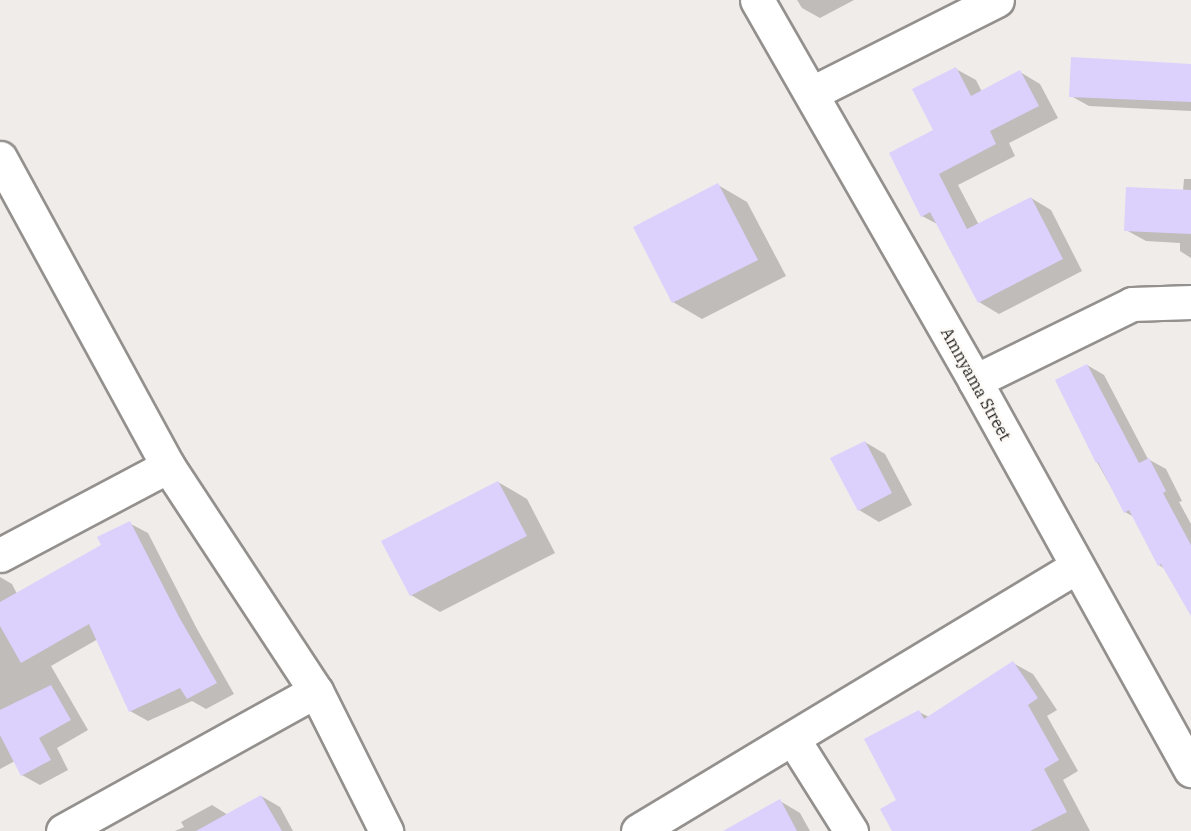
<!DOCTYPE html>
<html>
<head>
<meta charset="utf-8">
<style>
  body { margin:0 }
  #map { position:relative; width:1191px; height:831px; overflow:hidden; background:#efece9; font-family:"IBM Plex Serif",serif }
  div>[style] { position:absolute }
  .shadow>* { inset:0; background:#0003 }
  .building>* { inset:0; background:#dcd0fd }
  .roads { filter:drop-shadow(2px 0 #93908d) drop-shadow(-2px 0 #93908d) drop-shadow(0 2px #93908d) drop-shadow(0 -2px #93908d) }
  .minor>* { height:33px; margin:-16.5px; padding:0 16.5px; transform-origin:16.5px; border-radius:16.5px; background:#fff }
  span { translate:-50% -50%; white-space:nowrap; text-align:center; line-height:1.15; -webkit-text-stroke:5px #fcf9f6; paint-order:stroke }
  .street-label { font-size:16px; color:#1d1c1a }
</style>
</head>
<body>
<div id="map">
  <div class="shadow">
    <div style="clip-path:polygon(797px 0,854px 0,820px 18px,802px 8px)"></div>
    <div style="clip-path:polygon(1191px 65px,1191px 111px,1089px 106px,1071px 96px)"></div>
    <div style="clip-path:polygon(956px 69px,976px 80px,982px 92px,1020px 72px,1040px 84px,1058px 118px,1009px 143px,1015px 156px,958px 185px,979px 225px,1031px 198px,1051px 210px,1082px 271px,999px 314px,979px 302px,939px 225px,922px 216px,935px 131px)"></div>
    <div style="clip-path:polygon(1184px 179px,1191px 179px,1191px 258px,1180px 251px,1180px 243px,1146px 241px,1126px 230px,1183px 191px)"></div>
    <div style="clip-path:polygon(718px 185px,747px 202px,786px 276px,702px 319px,673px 302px)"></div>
    <div style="clip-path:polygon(1087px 365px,1104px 375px,1148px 459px,1166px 469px,1182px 501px,1179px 502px,1191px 524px,1191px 613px,1165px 569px,1159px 565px,1134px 517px,1125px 512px,1097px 462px)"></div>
    <div style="clip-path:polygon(865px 442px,885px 454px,912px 505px,879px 522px,859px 510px)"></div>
    <div style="clip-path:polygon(498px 482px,527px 499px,555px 553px,440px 612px,411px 595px)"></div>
    <div style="clip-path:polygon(129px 523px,148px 533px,197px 629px,234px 694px,206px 709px,192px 701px,148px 721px,130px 711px,98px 639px,51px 666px,88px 730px,57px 748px,68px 770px,40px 785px,22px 775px,15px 761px,0 769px,0 577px,12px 584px,17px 594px,103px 546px)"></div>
    <div style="clip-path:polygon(1013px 663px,1033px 674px,1057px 710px,1047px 716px,1078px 771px,1063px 780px,1090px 831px,893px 831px,919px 712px,929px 717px)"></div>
    <div style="clip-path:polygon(261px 796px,280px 807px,293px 831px,175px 831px,184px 827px,181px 822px,212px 805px,228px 815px)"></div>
    <div style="clip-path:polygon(780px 801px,800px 813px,810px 831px,729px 831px)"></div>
  </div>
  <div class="building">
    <div style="clip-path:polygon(1071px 57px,1191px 64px,1191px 102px,1069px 97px)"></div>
    <div style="clip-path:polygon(956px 67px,971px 96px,1020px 70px,1039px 106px,990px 131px,996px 144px,939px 174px,967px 229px,1031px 197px,1063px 259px,978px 303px,930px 212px,921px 217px,889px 153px,933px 130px,912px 89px)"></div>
    <div style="clip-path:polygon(718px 183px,758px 260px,672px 303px,633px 227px)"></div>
    <div style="clip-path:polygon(1126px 187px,1191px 190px,1191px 234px,1124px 231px)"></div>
    <div style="clip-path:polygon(1087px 364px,1139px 463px,1149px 458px,1166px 491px,1163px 493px,1191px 545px,1191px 616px,1161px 564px,1158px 566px,1129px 510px,1124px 513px,1098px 462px,1096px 463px,1055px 380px)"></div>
    <div style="clip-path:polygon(865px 441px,892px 493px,858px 511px,830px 458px)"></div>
    <div style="clip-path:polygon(498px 481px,527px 536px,410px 596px,381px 541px)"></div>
    <div style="clip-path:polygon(130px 521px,179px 617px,217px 683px,187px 699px,180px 688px,129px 712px,89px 624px,21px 663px,0 626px,0 602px,101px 545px,97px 537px)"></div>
    <div style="clip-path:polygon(1013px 661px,1038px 698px,1028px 705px,1059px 760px,1044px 769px,1067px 812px,1030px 831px,892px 831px,880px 809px,896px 800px,864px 739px,919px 710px,924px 719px)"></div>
    <div style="clip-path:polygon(51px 685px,71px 720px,39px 738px,51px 760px,21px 776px,0 735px,0 710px)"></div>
    <div style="clip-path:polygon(261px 795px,282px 831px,196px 831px)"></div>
    <div style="clip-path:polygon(780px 799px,797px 831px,723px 831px)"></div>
  </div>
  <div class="roads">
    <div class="minor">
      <div style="left:757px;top:0;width:439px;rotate:60.2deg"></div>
      <div style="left:975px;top:381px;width:445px;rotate:61deg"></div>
      <div style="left:812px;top:93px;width:207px;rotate:-26.7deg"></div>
      <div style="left:0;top:158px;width:351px;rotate:61.4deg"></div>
      <div style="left:168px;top:466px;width:269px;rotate:56.7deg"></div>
      <div style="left:316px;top:691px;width:157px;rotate:63.4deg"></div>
      <div style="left:975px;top:381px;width:175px;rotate:-26.1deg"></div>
      <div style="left:1132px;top:304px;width:59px;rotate:-1.9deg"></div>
      <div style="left:0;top:555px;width:190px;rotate:-27.9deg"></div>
      <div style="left:793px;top:739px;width:109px;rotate:57.8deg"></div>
      <div style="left:63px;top:831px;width:289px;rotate:-29deg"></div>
      <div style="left:638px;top:831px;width:511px;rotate:-31.08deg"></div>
    </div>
  </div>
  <div class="street-label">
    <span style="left:976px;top:384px;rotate:61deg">Amnyama Street</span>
  </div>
</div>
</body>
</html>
